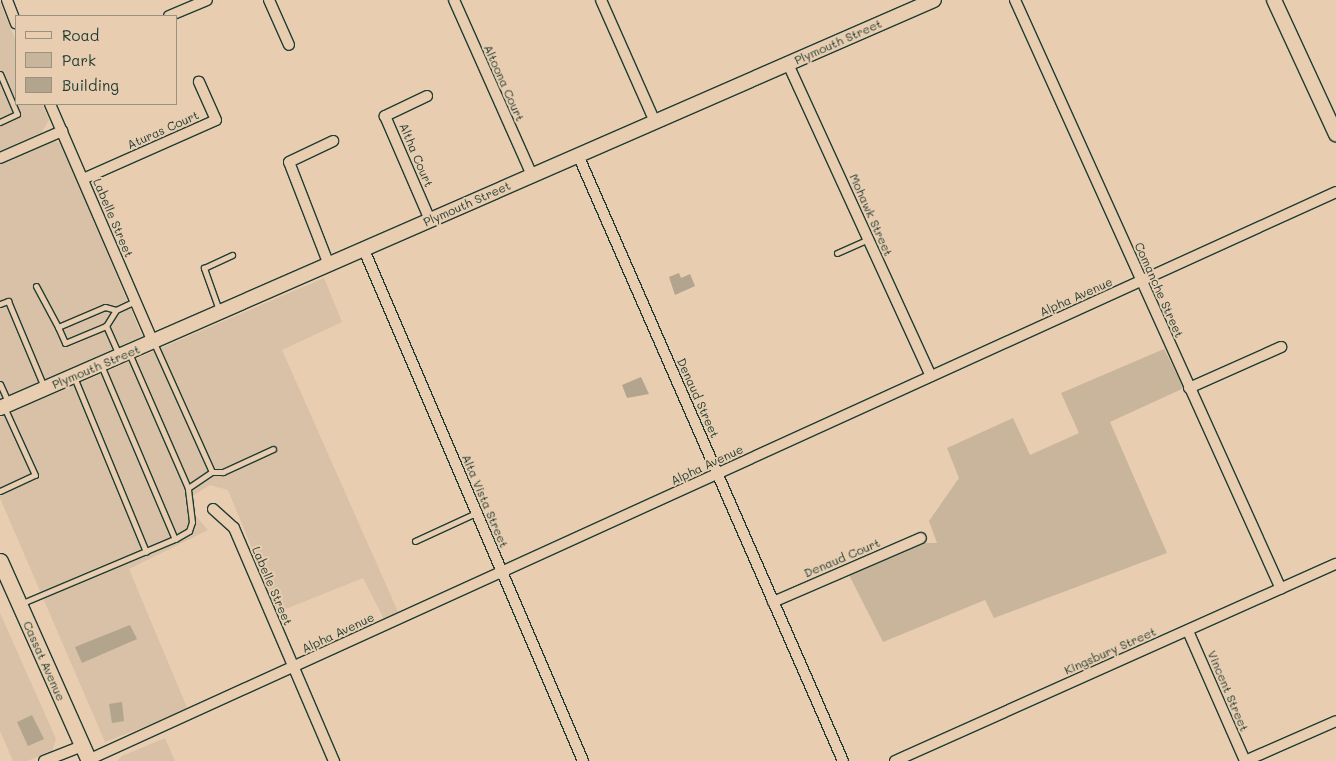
<!DOCTYPE html>
<html>
<head>
<meta charset="utf-8">
<style>
  body { margin:0 }
  #map { position:relative; width:1336px; height:761px; overflow:hidden; background:#e9cdb0; font-family:Mali,sans-serif }
  div>[style] { position:absolute }
  .built>* { inset:0; background:#d8c1a6 }
  .green>* { inset:0; background:#c8b59b }
  .building>* { inset:0; background:#b2a48d }
  .roads { filter:drop-shadow(1px 0 #1f3d34) drop-shadow(-1px 0 #1f3d34) drop-shadow(0 1px #1f3d34) drop-shadow(0 -1px #1f3d34) }
  .lane>* { height:5px; margin:-2.5px; padding:0 2.5px; transform-origin:2.5px; border-radius:2.5px; background:#e9cdb0 }
  .street>* { height:10px; margin:-5px; padding:0 5px; transform-origin:5px; border-radius:5px; background:#e9cdb0 }
  .secondary>* { height:14px; margin:-7px; padding:0 7px; transform-origin:7px; border-radius:7px; background:#e9cdb0 }
  .primary>* { height:15px; margin:-7.5px; padding:0 7.5px; transform-origin:7.5px; border-radius:7.5px; background:#e9cdb0 }
  span { translate:-50% -50%; white-space:nowrap; text-align:center; line-height:1.15; -webkit-text-stroke:4px #e9cdb0; paint-order:stroke }
  .street-label { font-size:12px; color:#1f3d34 }
  .legend { position:absolute; left:15px; top:15px; width:162px; height:90px; box-sizing:border-box; background:#e9cdb0; border:1px solid #98937e; margin:0; padding:6px 9px; list-style:none; font-size:15px; color:#1f3d34 }
  .legend li { display:flex; align-items:center; gap:10px; height:25px }
  .legend b { width:25px; border:1px solid #98937e }
</style>
</head>
<body>
<div id="map">
  <div class="built">
    <div style="clip-path:polygon(0 2px,16px 41px,16px 104px,42px 104px,49px 120px,41px 133px,0 151px)"></div>
    <div style="clip-path:polygon(54px 141px,61px 143px,142px 336px,0 402px,0 161px)"></div>
    <div style="clip-path:polygon(324px 278px,342px 322px,282px 350px,399px 614px,385px 621px,363px 578px,278px 612px,228px 490px,210px 485px,194px 495px,196px 516px,208px 530px,129px 569px,188px 710px,105px 742px,0 498px,0 417px)"></div>
    <div style="clip-path:polygon(0 613px,56px 739px,52px 752px,27px 761px,13px 761px,0 731px)"></div>
    <div style="clip-path:polygon(165px 738px,175px 761px,117px 761px,122px 756px)"></div>
  </div>
  <div class="green">
    <div style="clip-path:polygon(1164px 349px,1184px 388px,1110px 422px,1167px 553px,994px 618px,985px 600px,883px 642px,848px 573px,923px 543px,937px 543px,929px 521px,959px 478px,947px 448px,1013px 418px,1030px 455px,1079px 433px,1061px 393px)"></div>
  </div>
  <div class="building">
    <div style="clip-path:polygon(679px 273px,681px 278px,690px 274px,695px 286px,675px 295px,669px 277px)"></div>
    <div style="clip-path:polygon(641px 377px,649px 394px,627px 398px,622px 385px)"></div>
    <div style="clip-path:polygon(130px 625px,137px 639px,82px 663px,75px 647px)"></div>
    <div style="clip-path:polygon(122px 702px,124px 721px,112px 723px,109px 704px)"></div>
    <div style="clip-path:polygon(32px 715px,44px 739px,28px 746px,17px 722px)"></div>
  </div>
  <div class="roads">
    <div class="lane">
      <div style="left:0;top:74px;width:43px;rotate:67deg"></div>
      <div style="left:17px;top:114px;width:19px;rotate:155deg"></div>
      <div style="left:837px;top:253px;width:34px;rotate:-24deg"></div>
      <div style="left:36px;top:286px;width:47px;rotate:61.8deg"></div>
      <div style="left:58px;top:327px;width:51px;rotate:-23.1deg"></div>
      <div style="left:105px;top:307px;width:11px;rotate:15deg"></div>
      <div style="left:0;top:304px;width:9px;rotate:-21deg"></div>
      <div style="left:8px;top:301px;width:93px;rotate:67.3deg"></div>
      <div style="left:219px;top:310px;width:45px;rotate:-109.7deg"></div>
      <div style="left:204px;top:268px;width:31px;rotate:-25deg"></div>
      <div style="left:58px;top:327px;width:17px;rotate:66deg"></div>
      <div style="left:65px;top:343px;width:44px;rotate:-22.5deg"></div>
      <div style="left:129px;top:353px;width:147px;rotate:66.4deg"></div>
      <div style="left:119px;top:355px;width:32px;rotate:-114deg"></div>
      <div style="left:106px;top:326px;width:19px;rotate:-58deg"></div>
      <div style="left:116px;top:310px;width:21px;rotate:-25deg"></div>
      <div style="left:101px;top:365px;width:189px;rotate:67deg"></div>
      <div style="left:175px;top:539px;width:16px;rotate:-30deg"></div>
      <div style="left:189px;top:531px;width:9px;rotate:-72deg"></div>
      <div style="left:192px;top:522px;width:34px;rotate:-97deg"></div>
      <div style="left:188px;top:488px;width:29px;rotate:-34deg"></div>
      <div style="left:212px;top:472px;width:141px;rotate:-114.2deg"></div>
      <div style="left:74px;top:377px;width:189px;rotate:67.6deg"></div>
      <div style="left:0;top:384px;width:22px;rotate:66deg"></div>
      <div style="left:212px;top:472px;width:11px"></div>
      <div style="left:223px;top:472px;width:55px;rotate:-24.7deg"></div>
      <div style="left:0;top:491px;width:38px;rotate:-25deg"></div>
      <div style="left:35px;top:475px;width:75px;rotate:-114.5deg"></div>
      <div style="left:415px;top:541px;width:67px;rotate:-24.7deg"></div>
      <div style="left:20px;top:604px;width:168px;rotate:-22.8deg"></div>
    </div>
    <div class="street">
      <div style="left:7px;top:0;width:25px;rotate:69deg"></div>
      <div style="left:269px;top:0;width:49px;rotate:66deg"></div>
      <div style="left:454px;top:0;width:192px;rotate:66deg"></div>
      <div style="left:601px;top:0;width:133px;rotate:66.1deg"></div>
      <div style="left:1015px;top:0;width:646px;rotate:65.7deg"></div>
      <div style="left:169px;top:16px;width:41px;rotate:-22.8deg"></div>
      <div style="left:788px;top:64px;width:343px;rotate:65.4deg"></div>
      <div style="left:427px;top:96px;width:47px;rotate:154.5deg"></div>
      <div style="left:385px;top:116px;width:113px;rotate:66.6deg"></div>
      <div style="left:50px;top:104px;width:259px;rotate:66.6deg"></div>
      <div style="left:578px;top:155px;width:661px;rotate:66.38deg"></div>
      <div style="left:0;top:158px;width:68px;rotate:-23.5deg"></div>
      <div style="left:83px;top:179px;width:145px;rotate:-23.9deg"></div>
      <div style="left:216px;top:120px;width:42px;rotate:-114.1deg"></div>
      <div style="left:364px;top:250px;width:556px;rotate:66.8deg"></div>
      <div style="left:329px;top:265px;width:110px;rotate:-111.2deg"></div>
      <div style="left:289px;top:162px;width:49px;rotate:-25.5deg"></div>
      <div style="left:1189px;top:388px;width:101px;rotate:-24deg"></div>
      <div style="left:213px;top:509px;width:28px;rotate:42deg"></div>
      <div style="left:234px;top:528px;width:254px;rotate:66.8deg"></div>
      <div style="left:773px;top:602px;width:161px;rotate:-23.4deg"></div>
      <div style="left:1188px;top:631px;width:142px;rotate:66.3deg"></div>
      <div style="left:88px;top:760px;width:1371px;rotate:-24.47deg"></div>
      <div style="left:44px;top:761px;width:41px;rotate:-21.5deg"></div>
      <div style="left:895px;top:761px;width:483px;rotate:-24.1deg"></div>
      <div style="left:1245px;top:761px;width:99px;rotate:-23.7deg"></div>
    </div>
    <div class="secondary">
      <div style="left:1274px;top:0;width:148px;rotate:65.2deg"></div>
      <div style="left:0;top:408px;width:1019px;rotate:-23.6deg"></div>
    </div>
    <div class="primary">
      <div style="left:0;top:561px;width:219px;rotate:66deg"></div>
    </div>
  </div>
  <div class="street-label">
    <span style="left:838px;top:42px;rotate:-24deg">Plymouth Street</span>
    <span style="left:504px;top:83px;rotate:66deg">Altoona Court</span>
    <span style="left:163px;top:130px;rotate:-24deg">Aturas Court</span>
    <span style="left:416px;top:155px;rotate:67deg">Altha Court</span>
    <span style="left:467px;top:204px;rotate:-24deg">Plymouth Street</span>
    <span style="left:871px;top:215px;rotate:66deg">Mohawk Street</span>
    <span style="left:113px;top:218px;rotate:67deg">Labelle Street</span>
    <span style="left:1159px;top:290px;rotate:66deg">Comanche Street</span>
    <span style="left:1076px;top:297px;rotate:-24deg">Alpha Avenue</span>
    <span style="left:96px;top:367px;rotate:-23deg">Plymouth Street</span>
    <span style="left:698px;top:398px;rotate:66deg">Denaud Street</span>
    <span style="left:707px;top:465px;rotate:-25deg">Alpha Avenue</span>
    <span style="left:485px;top:501px;rotate:67deg">Alta Vista Street</span>
    <span style="left:842px;top:558px;rotate:-23deg">Denaud Court</span>
    <span style="left:272px;top:586px;rotate:67deg">Labelle Street</span>
    <span style="left:338px;top:633px;rotate:-25deg">Alpha Avenue</span>
    <span style="left:1110px;top:651px;rotate:-24deg">Kingsbury Street</span>
    <span style="left:44px;top:661px;rotate:66deg">Cassat Avenue</span>
    <span style="left:1228px;top:691px;rotate:67deg">Vincent Street</span>
  </div>
  <ul class="legend">
  <li><b style="height:6px;background:#e9cdb0"></b>Road</li>
  <li><b style="height:14px;background:#c8b59b"></b>Park</li>
  <li><b style="height:14px;background:#b2a48d"></b>Building</li>
  </ul>
</div>
</body>
</html>
